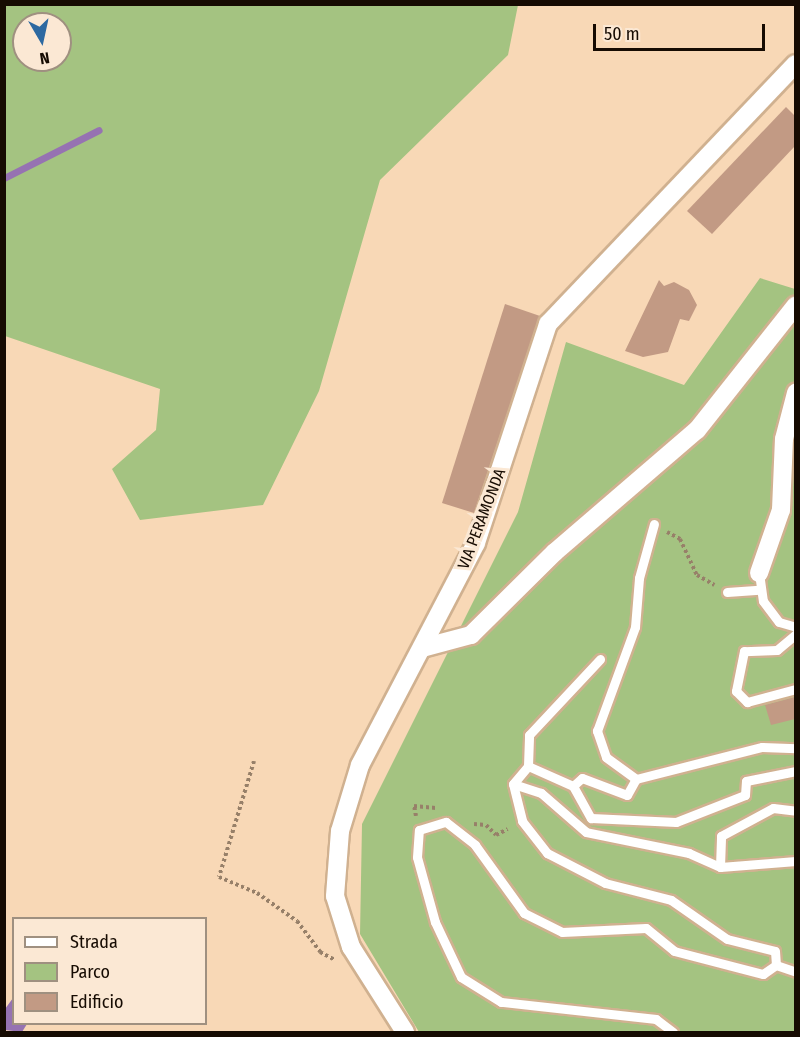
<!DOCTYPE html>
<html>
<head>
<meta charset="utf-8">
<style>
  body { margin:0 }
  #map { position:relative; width:800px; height:1037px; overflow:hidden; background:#f8d8b6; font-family:"Fira Sans Condensed",sans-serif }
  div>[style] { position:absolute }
  .green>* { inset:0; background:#a4c381 }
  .water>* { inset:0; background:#9672b2 }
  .stream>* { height:7px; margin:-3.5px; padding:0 3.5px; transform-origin:3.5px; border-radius:3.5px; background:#9672b2 }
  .building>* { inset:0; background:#c29a84 }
  .path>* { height:4px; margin-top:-2px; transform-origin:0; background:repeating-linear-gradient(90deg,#978069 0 3px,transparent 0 6px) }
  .roads { filter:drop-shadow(2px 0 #d0b190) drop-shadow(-2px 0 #d0b190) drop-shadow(0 2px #d0b190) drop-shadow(0 -2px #d0b190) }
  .service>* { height:9px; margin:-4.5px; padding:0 4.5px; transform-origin:4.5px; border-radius:4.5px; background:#fff }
  .minor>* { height:18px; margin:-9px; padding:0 9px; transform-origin:9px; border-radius:9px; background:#fff }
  span { translate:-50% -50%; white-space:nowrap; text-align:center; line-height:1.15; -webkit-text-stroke:6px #fbe8d4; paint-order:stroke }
  .street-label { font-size:16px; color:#160b02 }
  .frame { position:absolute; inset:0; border:6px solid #160b02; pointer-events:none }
  .legend { position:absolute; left:12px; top:917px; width:195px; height:108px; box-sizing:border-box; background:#fbe8d4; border:2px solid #9f9080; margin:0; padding:8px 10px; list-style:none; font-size:18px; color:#160b02 }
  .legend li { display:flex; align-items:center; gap:12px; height:30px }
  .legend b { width:30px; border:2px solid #9f9080 }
  .north { position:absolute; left:12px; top:12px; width:60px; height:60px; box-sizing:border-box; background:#fbe8d4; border:2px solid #9f9080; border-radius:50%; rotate:171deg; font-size:16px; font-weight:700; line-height:24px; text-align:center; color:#160b02 }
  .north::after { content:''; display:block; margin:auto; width:21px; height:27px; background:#2d69a1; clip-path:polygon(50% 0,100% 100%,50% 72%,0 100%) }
  .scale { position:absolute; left:593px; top:24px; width:172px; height:27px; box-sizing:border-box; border:3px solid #160b02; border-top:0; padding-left:8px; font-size:18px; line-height:21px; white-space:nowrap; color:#160b02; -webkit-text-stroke:4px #fbe8d4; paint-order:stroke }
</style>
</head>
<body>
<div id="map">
  <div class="green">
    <div style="clip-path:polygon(evenodd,5px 4px,518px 5px,508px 55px,380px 180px,319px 391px,263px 505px,140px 520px,112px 469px,156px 430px,160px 389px,5px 336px,5px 4px,24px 24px,60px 24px,60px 60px,24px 60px,24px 24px)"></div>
    <div style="clip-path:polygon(760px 278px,795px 289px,795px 1032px,419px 1032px,360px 934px,362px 824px,518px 512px,566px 342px,684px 385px)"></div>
  </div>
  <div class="water">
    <div style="clip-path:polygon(13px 998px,14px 1024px,27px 1024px,22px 1032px,5px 1030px,5px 1009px)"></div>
  </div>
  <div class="stream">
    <div style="left:4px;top:178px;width:106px;rotate:-26.8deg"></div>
  </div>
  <div class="building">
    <div style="clip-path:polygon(786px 107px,795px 116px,795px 146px,712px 234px,687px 211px)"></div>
    <div style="clip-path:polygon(659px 280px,664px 286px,674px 282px,689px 290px,697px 305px,689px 321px,680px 319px,668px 352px,643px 357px,625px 351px)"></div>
    <div style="clip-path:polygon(505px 304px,540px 316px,474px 513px,442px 503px)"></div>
    <div style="clip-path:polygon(795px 697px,795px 719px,771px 725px,765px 705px)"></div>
  </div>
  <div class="path">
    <div style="left:667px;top:532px;width:15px;rotate:28deg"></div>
    <div style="left:680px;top:539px;width:40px;rotate:65deg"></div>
    <div style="left:697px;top:575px;width:20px;rotate:30deg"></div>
    <div style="left:254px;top:761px;width:121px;rotate:106.8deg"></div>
    <div style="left:219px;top:877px;width:41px;rotate:22.8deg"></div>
    <div style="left:257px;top:893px;width:49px;rotate:35deg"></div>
    <div style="left:297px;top:921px;width:39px;rotate:53deg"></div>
    <div style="left:320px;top:952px;width:17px;rotate:28deg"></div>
    <div style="left:416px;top:816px;width:10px;rotate:-101deg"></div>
    <div style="left:414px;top:806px;width:22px;rotate:5deg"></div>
    <div style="left:474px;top:824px;width:12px;rotate:5deg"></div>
    <div style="left:486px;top:825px;width:14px;rotate:45deg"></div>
    <div style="left:496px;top:835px;width:13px;rotate:-27deg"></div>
  </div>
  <div class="roads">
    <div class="service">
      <div style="left:759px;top:573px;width:28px;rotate:82deg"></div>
      <div style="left:763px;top:601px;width:26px;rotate:53deg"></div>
      <div style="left:779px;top:622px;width:18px;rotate:16deg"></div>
      <div style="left:727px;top:592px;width:32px;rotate:-4deg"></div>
      <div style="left:796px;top:634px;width:25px;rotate:140deg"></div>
      <div style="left:777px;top:650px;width:33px;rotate:178deg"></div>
      <div style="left:744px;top:651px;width:41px;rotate:101.3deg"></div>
      <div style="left:736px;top:691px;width:16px;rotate:45deg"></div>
      <div style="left:747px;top:702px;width:51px;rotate:-14.9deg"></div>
      <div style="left:528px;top:766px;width:31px;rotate:-88deg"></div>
      <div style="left:529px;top:735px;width:104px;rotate:-46.9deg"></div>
      <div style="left:636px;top:779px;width:37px;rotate:-144deg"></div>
      <div style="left:606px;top:757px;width:28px;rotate:-109deg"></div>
      <div style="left:597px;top:731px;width:111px;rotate:-69.9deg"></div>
      <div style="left:635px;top:627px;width:49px;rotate:-85.3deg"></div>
      <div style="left:639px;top:578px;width:56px;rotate:-74.5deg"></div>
      <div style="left:513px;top:784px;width:23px;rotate:-50deg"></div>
      <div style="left:528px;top:766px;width:49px;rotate:24deg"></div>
      <div style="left:573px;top:786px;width:12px;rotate:-42deg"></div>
      <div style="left:582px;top:778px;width:48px;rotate:20.7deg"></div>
      <div style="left:627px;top:795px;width:18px;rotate:-61deg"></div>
      <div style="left:636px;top:779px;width:130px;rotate:-14.3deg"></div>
      <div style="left:762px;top:747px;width:34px;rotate:2deg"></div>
      <div style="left:573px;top:786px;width:37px;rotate:61deg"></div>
      <div style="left:591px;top:818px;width:85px;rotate:2.7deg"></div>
      <div style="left:676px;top:822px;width:74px;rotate:-21.4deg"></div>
      <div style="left:745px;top:795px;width:14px;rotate:-86deg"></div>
      <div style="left:746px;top:781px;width:51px;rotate:-11.3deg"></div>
      <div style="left:796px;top:861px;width:76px;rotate:175.5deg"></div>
      <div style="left:720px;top:867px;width:34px;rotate:-156deg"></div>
      <div style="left:689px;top:853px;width:105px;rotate:-168.5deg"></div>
      <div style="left:586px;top:832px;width:60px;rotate:-139.1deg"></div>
      <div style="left:541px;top:793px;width:29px;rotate:-162deg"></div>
      <div style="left:513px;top:784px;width:38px;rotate:76deg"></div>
      <div style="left:522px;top:821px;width:41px;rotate:52deg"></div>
      <div style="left:547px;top:853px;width:65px;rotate:27.3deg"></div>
      <div style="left:605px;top:883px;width:68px;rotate:14.4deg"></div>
      <div style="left:671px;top:900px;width:68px;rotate:34.9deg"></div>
      <div style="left:727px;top:939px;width:49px;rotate:14deg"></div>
      <div style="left:775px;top:951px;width:14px;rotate:86deg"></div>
      <div style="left:776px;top:965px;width:21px;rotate:19deg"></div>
      <div style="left:720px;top:867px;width:31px;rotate:-88deg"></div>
      <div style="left:721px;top:836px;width:59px;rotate:-28.3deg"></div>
      <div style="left:773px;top:808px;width:23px;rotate:7deg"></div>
      <div style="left:673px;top:1032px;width:21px;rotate:-143deg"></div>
      <div style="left:656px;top:1019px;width:156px;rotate:-173.7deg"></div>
      <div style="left:501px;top:1002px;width:47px;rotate:-148deg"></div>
      <div style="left:461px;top:977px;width:61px;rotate:-115.3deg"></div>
      <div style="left:435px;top:922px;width:67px;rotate:-105.5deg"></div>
      <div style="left:417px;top:857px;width:27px;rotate:-86deg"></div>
      <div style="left:419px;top:830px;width:28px;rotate:-17deg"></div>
      <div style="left:446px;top:822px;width:37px;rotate:38deg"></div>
      <div style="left:475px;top:845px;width:84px;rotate:54.2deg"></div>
      <div style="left:524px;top:913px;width:42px;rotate:26.6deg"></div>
      <div style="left:562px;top:932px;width:84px;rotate:-2.7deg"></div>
      <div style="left:646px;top:928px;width:36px;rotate:39deg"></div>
      <div style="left:674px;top:951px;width:92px;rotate:14.5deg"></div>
      <div style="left:763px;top:974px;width:16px;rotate:-35deg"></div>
    </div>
    <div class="minor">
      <div style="left:759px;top:573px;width:67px;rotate:-70.8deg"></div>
      <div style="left:781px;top:510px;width:71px;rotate:-87.6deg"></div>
      <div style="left:784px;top:439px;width:48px;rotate:-75.4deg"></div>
      <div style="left:422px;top:648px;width:51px;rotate:-14.9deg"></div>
      <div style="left:471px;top:635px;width:118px;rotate:-44.7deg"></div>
      <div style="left:555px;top:552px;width:187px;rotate:-40.7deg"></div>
      <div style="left:697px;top:430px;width:159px;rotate:-51.6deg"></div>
      <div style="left:405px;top:1032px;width:101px;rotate:-122.4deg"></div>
      <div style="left:351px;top:947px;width:53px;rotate:-107.4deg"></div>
      <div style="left:335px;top:896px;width:65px;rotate:-85.6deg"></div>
      <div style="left:340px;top:831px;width:69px;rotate:-73.1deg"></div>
      <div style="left:360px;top:765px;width:250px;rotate:-62.4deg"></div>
      <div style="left:476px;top:543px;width:231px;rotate:-71.8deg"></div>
      <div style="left:548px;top:324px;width:359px;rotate:-46.4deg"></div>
    </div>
  </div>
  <div class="street-label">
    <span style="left:482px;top:519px;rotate:-69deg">VIA PERAMONDA</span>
  </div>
  <div class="frame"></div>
  <ul class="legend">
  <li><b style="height:8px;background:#fff"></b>Strada</li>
  <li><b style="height:16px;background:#a4c381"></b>Parco</li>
  <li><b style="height:16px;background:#c29a84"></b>Edificio</li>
  </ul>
  <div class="north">N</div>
  <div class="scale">50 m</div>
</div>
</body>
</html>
